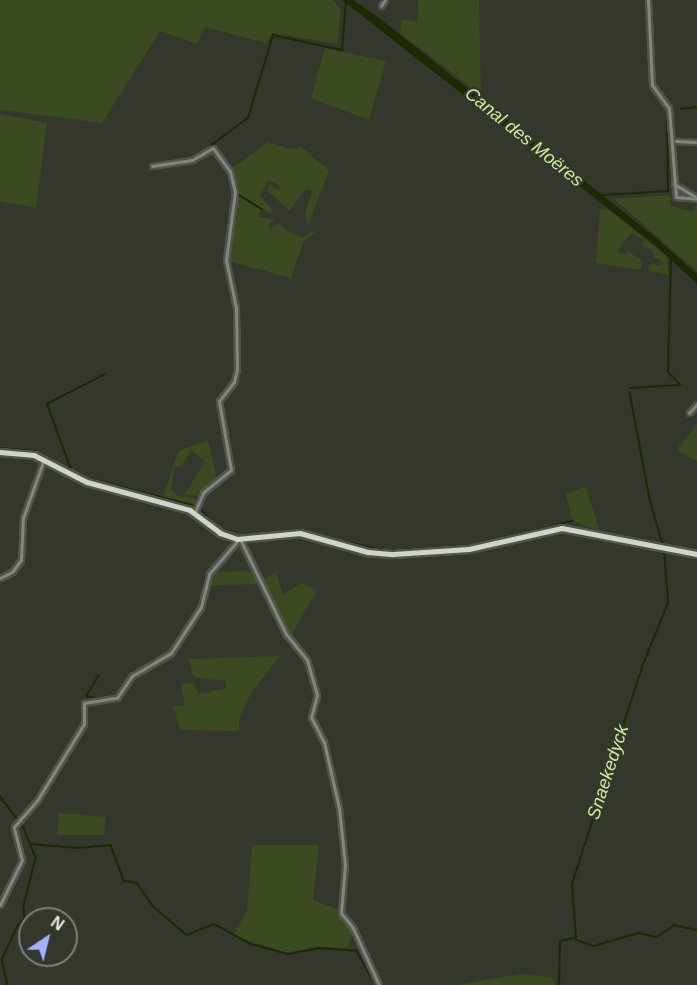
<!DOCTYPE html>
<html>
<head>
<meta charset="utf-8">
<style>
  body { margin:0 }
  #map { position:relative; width:697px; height:985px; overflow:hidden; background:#33372c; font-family:Helvetica,sans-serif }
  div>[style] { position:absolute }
  .green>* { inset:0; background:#3b4a20 }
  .water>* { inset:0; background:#1d2903 }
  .stream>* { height:1.5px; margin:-0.75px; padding:0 0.75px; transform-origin:0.75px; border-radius:0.75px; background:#1d2903 }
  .roads { filter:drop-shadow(2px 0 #50544a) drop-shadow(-2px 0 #50544a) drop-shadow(0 2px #50544a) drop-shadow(0 -2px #50544a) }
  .minor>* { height:3px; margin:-1.5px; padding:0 1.5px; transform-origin:1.5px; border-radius:1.5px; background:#838580 }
  .major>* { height:4.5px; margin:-2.25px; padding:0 2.25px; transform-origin:2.25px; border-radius:2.25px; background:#d0d5c9 }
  span { translate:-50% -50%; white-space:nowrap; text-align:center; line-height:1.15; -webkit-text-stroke:5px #33372c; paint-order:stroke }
  .water-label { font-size:18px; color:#ccec9c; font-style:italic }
  .north { position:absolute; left:18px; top:907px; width:60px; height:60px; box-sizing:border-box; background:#33372c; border:2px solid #7c8076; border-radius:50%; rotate:35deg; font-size:16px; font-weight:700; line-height:24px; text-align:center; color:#eaede6 }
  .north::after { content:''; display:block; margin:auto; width:21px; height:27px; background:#a4b1fc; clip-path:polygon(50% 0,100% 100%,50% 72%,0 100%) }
</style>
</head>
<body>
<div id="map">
  <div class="green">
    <div style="clip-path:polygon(0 0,333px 0,341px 9px,337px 44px,273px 33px,266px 43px,205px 27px,197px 44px,160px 31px,102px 123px,0 110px)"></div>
    <div style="clip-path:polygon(418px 0,479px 0,481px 95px,400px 33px,402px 19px,417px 22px)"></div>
    <div style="clip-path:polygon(325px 48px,386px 61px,369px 120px,311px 98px)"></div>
    <div style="clip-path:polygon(0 114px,47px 123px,36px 208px,0 201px)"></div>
    <div style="clip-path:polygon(268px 142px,290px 149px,301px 147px,329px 170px,308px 226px,305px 214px,312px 191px,306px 189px,289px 211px,267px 190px,270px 184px,278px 190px,281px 187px,269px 180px,260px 195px,273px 211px,271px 214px,261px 208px,258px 217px,275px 219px,269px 224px,271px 229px,279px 223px,285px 230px,302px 238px,311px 231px,317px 232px,304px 241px,291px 278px,228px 261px,233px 224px,237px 220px,230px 170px)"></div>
    <div style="clip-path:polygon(670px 195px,671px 206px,693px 212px,697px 203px,697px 271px,614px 199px)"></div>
    <div style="clip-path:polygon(608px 209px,666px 256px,669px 275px,648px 271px,651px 263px,660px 266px,661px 260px,654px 258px,652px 250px,642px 246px,644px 240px,631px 233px,617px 252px,626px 255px,628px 251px,642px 261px,641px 270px,596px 263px,600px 210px)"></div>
    <div style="clip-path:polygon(697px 425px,697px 461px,676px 450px)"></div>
    <div style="clip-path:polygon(208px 440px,217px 480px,199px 496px,184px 495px,205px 461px,191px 451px,181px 466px,174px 467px,171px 489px,178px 496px,195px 498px,197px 504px,194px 508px,163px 498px,178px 451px)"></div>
    <div style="clip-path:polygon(586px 487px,598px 526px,600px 531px,572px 521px,566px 494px)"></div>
    <div style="clip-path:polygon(251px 571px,258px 584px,207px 586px,211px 572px)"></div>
    <div style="clip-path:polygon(276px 572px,283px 595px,302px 583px,317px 590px,290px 637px,279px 610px,260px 581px)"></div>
    <div style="clip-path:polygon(280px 656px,251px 693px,239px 720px,239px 731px,180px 730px,173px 706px,185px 706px,181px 684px,193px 683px,199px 694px,226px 688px,225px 681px,193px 677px,189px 659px)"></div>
    <div style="clip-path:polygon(59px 813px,106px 817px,104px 835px,57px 835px)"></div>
    <div style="clip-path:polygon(252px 845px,319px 845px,313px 900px,337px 909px,350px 926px,353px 931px,347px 948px,318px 947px,288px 953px,233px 936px,247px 910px)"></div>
    <div style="clip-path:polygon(519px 974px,552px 977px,555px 985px,458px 985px)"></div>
  </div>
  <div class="water">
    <div style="clip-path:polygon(342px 0,353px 0,379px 18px,655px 237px,697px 274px,697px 284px,656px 246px)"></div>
  </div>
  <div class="stream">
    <div style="left:681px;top:109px;width:16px;rotate:-7deg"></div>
    <div style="left:210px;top:146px;width:47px;rotate:-36.4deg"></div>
    <div style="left:248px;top:118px;width:87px;rotate:-73.2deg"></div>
    <div style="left:273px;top:35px;width:71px;rotate:12.3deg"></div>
    <div style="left:342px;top:50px;width:50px;rotate:-85.4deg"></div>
    <div style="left:216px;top:155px;width:23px;rotate:56deg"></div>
    <div style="left:229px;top:174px;width:18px;rotate:77deg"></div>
    <div style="left:236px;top:193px;width:31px;rotate:32deg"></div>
    <div style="left:602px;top:195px;width:66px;rotate:-3.5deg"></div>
    <div style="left:668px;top:191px;width:82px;rotate:-90.7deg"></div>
    <div style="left:630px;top:388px;width:50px;rotate:-3.4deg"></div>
    <div style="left:680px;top:385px;width:18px;rotate:-133deg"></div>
    <div style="left:668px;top:372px;width:114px;rotate:-88.5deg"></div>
    <div style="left:630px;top:393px;width:108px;rotate:79.3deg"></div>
    <div style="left:650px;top:499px;width:48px;rotate:74.2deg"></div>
    <div style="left:0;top:448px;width:35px;rotate:5deg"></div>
    <div style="left:35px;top:451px;width:40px;rotate:28deg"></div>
    <div style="left:5px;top:455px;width:14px;rotate:4deg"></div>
    <div style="left:45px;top:463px;width:58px;rotate:24.4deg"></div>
    <div style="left:71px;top:470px;width:70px;rotate:-110deg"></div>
    <div style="left:47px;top:404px;width:65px;rotate:-27.3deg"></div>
    <div style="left:74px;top:471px;width:16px;rotate:27deg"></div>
    <div style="left:88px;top:478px;width:112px;rotate:14.5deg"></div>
    <div style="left:221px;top:481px;width:14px;rotate:-30deg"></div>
    <div style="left:199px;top:506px;width:24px;rotate:52deg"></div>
    <div style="left:214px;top:525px;width:20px;rotate:27deg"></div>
    <div style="left:206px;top:525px;width:33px;rotate:35deg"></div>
    <div style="left:251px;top:536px;width:43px;rotate:-7.9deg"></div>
    <div style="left:294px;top:530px;width:95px;rotate:12.7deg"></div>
    <div style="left:387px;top:551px;width:89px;rotate:-3.9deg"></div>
    <div style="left:484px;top:543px;width:91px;rotate:-14deg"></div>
    <div style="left:203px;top:593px;width:15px;rotate:-82deg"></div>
    <div style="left:205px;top:578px;width:12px;rotate:-55deg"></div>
    <div style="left:99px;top:676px;width:23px;rotate:121deg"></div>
    <div style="left:87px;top:696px;width:13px;rotate:13deg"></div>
    <div style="left:123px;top:687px;width:13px;rotate:-63deg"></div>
    <div style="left:129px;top:675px;width:21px;rotate:-29deg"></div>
    <div style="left:0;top:796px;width:40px;rotate:53deg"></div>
    <div style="left:24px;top:828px;width:32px;rotate:68deg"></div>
    <div style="left:36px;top:858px;width:49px;rotate:104deg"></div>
    <div style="left:24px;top:906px;width:13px;rotate:86deg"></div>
    <div style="left:25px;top:919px;width:12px;rotate:132deg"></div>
    <div style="left:17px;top:928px;width:35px;rotate:115deg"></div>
    <div style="left:2px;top:960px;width:26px;rotate:77deg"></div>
    <div style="left:31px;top:844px;width:47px;rotate:4.9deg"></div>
    <div style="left:78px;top:848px;width:33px;rotate:-5deg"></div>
    <div style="left:111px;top:845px;width:38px;rotate:70deg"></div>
    <div style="left:124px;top:881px;width:13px;rotate:9deg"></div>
    <div style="left:137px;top:883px;width:28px;rotate:55deg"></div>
    <div style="left:153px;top:906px;width:45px;rotate:40.5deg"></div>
    <div style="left:187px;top:935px;width:29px;rotate:-22deg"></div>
    <div style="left:214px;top:924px;width:42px;rotate:28.4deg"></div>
    <div style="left:251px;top:944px;width:38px;rotate:15deg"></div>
    <div style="left:288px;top:954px;width:31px;rotate:-11deg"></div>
    <div style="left:318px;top:948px;width:39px;rotate:4deg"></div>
    <div style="left:357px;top:951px;width:39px;rotate:61deg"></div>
    <div style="left:576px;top:940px;width:19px;rotate:18deg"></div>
    <div style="left:594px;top:946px;width:47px;rotate:-16.1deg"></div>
    <div style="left:639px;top:933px;width:18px;rotate:13deg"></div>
    <div style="left:657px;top:937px;width:21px;rotate:-35deg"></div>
    <div style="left:674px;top:925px;width:24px;rotate:12deg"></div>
    <div style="left:559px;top:985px;width:44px;rotate:-88.7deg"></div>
    <div style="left:560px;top:941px;width:16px;rotate:-11deg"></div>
    <div style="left:576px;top:938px;width:54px;rotate:-94.2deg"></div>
    <div style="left:572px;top:884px;width:228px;rotate:-72.1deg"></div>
    <div style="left:642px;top:667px;width:69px;rotate:-67.9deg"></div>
    <div style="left:668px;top:603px;width:53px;rotate:-94.3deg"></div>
  </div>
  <div class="roads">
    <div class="minor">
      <div style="left:648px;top:0;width:85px;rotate:87.3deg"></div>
      <div style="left:652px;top:85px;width:29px;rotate:54deg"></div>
      <div style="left:669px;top:108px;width:89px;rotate:85.5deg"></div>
      <div style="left:381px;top:6px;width:7px;rotate:-56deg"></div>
      <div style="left:676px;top:141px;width:21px;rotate:3deg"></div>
      <div style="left:152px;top:166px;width:40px;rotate:-8.5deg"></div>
      <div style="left:192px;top:160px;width:24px;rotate:-30deg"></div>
      <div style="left:213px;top:148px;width:29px;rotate:54deg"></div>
      <div style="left:230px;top:171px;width:22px;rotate:77deg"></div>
      <div style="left:235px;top:192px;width:69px;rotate:97.5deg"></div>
      <div style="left:226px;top:260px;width:49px;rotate:78.2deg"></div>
      <div style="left:236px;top:308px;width:61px;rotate:89.1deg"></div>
      <div style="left:237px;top:369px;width:13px;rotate:103deg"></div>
      <div style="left:234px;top:382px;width:24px;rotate:128deg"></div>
      <div style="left:219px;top:401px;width:70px;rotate:80.1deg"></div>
      <div style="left:231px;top:470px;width:36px;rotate:141deg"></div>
      <div style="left:203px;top:493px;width:21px;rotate:113deg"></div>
      <div style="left:674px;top:184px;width:27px;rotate:31deg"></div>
      <div style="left:676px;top:197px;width:21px;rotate:5deg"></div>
      <div style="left:689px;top:413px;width:12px;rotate:-48deg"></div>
      <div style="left:240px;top:539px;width:106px;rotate:64.2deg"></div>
      <div style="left:286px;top:634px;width:33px;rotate:51deg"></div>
      <div style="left:307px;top:660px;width:36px;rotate:74deg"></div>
      <div style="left:317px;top:695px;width:23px;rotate:105deg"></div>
      <div style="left:311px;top:717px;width:28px;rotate:63deg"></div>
      <div style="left:324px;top:742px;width:68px;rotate:77.2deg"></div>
      <div style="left:339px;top:808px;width:57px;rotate:84deg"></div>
      <div style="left:345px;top:865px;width:48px;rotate:94.8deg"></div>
      <div style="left:341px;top:913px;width:19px;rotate:51deg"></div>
      <div style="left:353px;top:928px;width:63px;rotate:65.5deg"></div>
      <div style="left:0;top:578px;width:13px;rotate:-27deg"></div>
      <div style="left:12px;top:572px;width:15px;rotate:-53deg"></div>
      <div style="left:21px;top:560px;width:42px;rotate:-87.3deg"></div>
      <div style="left:23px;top:518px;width:63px;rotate:-70.4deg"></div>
      <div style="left:0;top:905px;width:50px;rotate:-63.9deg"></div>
      <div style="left:22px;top:860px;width:34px;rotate:-104deg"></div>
      <div style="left:14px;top:827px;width:37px;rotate:-49deg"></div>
      <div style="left:38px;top:799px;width:88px;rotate:-58.5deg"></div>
      <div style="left:84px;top:724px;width:21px;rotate:-90deg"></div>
      <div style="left:84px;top:703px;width:33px;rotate:-9deg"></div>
      <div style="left:117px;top:698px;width:27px;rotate:-56deg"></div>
      <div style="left:132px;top:676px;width:45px;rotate:-30.5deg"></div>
      <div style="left:171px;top:653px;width:55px;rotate:-56.9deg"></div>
      <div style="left:201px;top:607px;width:34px;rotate:-76deg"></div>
      <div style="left:209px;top:574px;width:46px;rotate:-49.4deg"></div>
    </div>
    <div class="major">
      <div style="left:0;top:452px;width:34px;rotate:5deg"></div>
      <div style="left:34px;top:455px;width:59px;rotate:27deg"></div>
      <div style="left:87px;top:482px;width:107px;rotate:15.2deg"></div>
      <div style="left:190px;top:510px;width:38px;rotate:37deg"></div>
      <div style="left:220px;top:533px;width:18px;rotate:19deg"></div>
      <div style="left:237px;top:539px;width:63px;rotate:-5.4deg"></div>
      <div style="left:300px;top:533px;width:71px;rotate:15.6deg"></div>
      <div style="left:368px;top:552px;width:25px;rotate:5deg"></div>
      <div style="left:393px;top:554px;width:76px;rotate:-3.8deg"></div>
      <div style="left:469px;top:549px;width:95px;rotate:-12.7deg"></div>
      <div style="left:562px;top:528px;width:137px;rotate:10.9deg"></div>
    </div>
  </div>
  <div class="water-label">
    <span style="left:524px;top:137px;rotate:39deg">Canal des Moëres</span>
    <span style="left:608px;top:772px;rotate:-72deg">Snaekedyck</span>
  </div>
  <div class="north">N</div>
</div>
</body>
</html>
